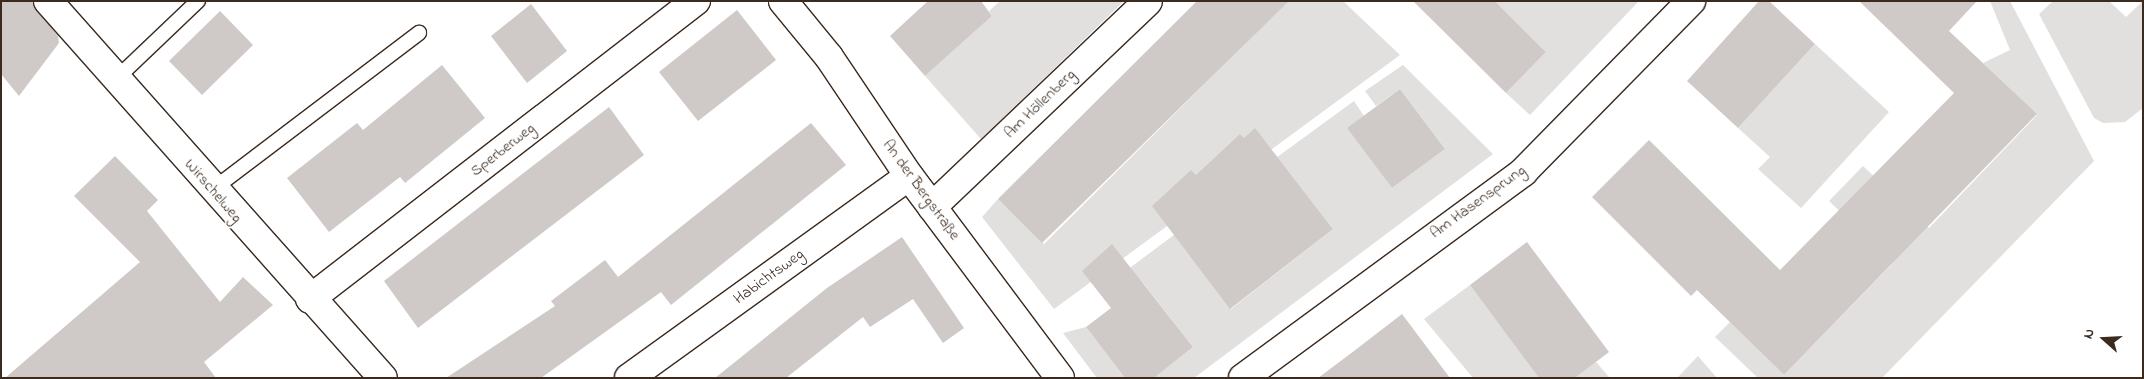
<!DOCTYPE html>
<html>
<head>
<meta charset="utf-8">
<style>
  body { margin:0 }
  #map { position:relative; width:2144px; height:379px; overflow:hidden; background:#fff; font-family:"Indie Flower",sans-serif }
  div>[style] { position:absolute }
  .green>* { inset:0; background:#e2e0de }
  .building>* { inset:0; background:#cfcac7 }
  .roads { filter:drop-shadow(1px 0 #3b2a1e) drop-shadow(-1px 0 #3b2a1e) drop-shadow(0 1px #3b2a1e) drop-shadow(0 -1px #3b2a1e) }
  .lane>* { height:14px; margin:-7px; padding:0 7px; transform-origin:7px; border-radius:7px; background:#fff }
  .street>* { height:28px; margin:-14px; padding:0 14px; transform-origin:14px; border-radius:14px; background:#fff }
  span { translate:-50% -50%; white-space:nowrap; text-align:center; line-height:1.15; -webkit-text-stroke:4px #fff; paint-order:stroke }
  .street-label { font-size:16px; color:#3b2a1e }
  .frame { position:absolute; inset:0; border:2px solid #3b2a1e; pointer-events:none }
  .north { position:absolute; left:2079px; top:314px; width:50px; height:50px; -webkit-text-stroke:4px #fff; paint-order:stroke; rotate:289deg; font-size:14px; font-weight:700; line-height:20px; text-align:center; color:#3b2a1e }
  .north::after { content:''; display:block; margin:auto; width:18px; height:22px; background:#3b2a1e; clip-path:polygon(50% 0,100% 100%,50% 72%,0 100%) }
</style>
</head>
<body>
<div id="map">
  <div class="green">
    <div style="clip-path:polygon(1000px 1px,1124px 1px,981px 139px,925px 76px,992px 16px,989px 11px)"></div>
    <div style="clip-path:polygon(1288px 1px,1343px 1px,1400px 55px,1054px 309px,982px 217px,998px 199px,1044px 244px)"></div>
    <div style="clip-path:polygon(1495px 1px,1639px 1px,1530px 115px,1506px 93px,1546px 52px)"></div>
    <div style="clip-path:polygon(1990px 1px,2010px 1px,2094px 161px,1882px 378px,1758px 378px,1715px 337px,1730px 322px,1784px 375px,1893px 263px,1829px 201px,1863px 166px,1929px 228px,2037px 115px,1983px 63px,2010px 50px)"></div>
    <div style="clip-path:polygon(2053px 1px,2109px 1px,2126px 17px,2143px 1px,2143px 108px,2125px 122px,2103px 123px,2094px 118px,2039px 14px)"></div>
    <div style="clip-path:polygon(1815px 44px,1889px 112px,1801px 208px,1758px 169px,1770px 157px,1738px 128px)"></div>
    <div style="clip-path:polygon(1403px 65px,1493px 154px,1194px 378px,1154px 378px,1193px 347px,1143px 283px,1111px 282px,1218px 202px,1231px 309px,1333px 229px,1288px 171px,1242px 206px,1232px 190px,1354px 101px,1364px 116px,1348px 128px,1392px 188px,1445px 149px,1400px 89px,1376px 106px,1365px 91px)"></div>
    <div style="clip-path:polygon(1470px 285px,1503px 329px,1539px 378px,1473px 378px,1424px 319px)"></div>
    <div style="clip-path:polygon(1086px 327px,1125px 378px,1097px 378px,1063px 333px)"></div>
    <div style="clip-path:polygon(1698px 356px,1717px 378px,1677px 378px)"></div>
    <div style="clip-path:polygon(1596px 362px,1610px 378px,1575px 378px)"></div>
  </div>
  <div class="building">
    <div style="clip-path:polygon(1px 1px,32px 1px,58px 36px,59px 43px,19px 96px,1px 74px)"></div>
    <div style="clip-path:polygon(928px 1px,981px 1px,992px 16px,925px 76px,890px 36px)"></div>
    <div style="clip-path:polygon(1197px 1px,1289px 1px,1042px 243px,998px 199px)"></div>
    <div style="clip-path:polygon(1413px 1px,1495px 1px,1546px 52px,1506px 93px)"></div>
    <div style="clip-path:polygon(1759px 1px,1769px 1px,1815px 44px,1738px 128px,1687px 81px)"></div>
    <div style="clip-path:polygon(1859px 1px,1977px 1px,1949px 31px,2037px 114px,1784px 375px,1697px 290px,1691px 296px,1592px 197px,1649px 140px,1780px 270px,1954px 93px)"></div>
    <div style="clip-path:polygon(531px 4px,567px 51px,527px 83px,491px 36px)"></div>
    <div style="clip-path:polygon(737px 10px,776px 60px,698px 121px,659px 72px)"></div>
    <div style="clip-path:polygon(220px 11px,253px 45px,202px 95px,169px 61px)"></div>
    <div style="clip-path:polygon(442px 65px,485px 118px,405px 183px,400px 177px,329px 232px,287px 178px,357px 123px,363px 130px)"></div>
    <div style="clip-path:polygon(1400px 89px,1445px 149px,1392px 188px,1347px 128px)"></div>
    <div style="clip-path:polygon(609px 107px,644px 155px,418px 328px,384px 281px)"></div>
    <div style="clip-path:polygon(811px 123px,846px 165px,671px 305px,661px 292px,541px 378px,446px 378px,555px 306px,551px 301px,605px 260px,618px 277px)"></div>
    <div style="clip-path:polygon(1255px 128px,1333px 229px,1230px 309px,1152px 206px,1191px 170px,1196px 175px,1240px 134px,1244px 138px)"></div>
    <div style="clip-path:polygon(115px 156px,158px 200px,147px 211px,220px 302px,243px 277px,273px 305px,204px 362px,216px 378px,5px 378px,140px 262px,74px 196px)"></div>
    <div style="clip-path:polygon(902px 237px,964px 328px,943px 343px,913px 299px,870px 327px,863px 317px,786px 378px,715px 378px,827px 288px)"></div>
    <div style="clip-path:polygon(1527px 242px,1609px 352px,1575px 378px,1539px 378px,1470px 285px)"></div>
    <div style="clip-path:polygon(1112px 244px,1193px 347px,1154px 378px,1125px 378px,1086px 327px,1111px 308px,1082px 271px)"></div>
    <div style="clip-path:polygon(1402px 314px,1450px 378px,1318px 378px,1354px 351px)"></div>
  </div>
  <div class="roads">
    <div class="lane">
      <div style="left:116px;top:79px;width:113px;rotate:-43.6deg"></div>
      <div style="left:212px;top:190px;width:260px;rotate:-37.2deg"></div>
    </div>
    <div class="street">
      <div style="left:48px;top:1px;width:504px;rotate:48.38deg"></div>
      <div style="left:783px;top:1px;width:72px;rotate:50.6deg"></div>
      <div style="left:829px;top:57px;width:143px;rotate:56.1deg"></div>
      <div style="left:909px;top:176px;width:252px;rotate:53.2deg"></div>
      <div style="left:932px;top:207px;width:298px;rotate:-43.6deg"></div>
      <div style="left:310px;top:299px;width:488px;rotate:-37.7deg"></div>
      <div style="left:629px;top:378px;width:345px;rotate:-35.8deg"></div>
      <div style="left:1243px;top:378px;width:348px;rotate:-36.3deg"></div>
      <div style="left:1523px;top:172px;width:240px;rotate:-45.5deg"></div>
    </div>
  </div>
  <div class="street-label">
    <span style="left:1040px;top:104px;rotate:-44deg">Am Höllenberg</span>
    <span style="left:503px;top:150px;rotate:-38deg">Sperberweg</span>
    <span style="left:921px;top:190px;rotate:54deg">An der Bergstraße</span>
    <span style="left:213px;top:191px;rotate:49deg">Wirschelweg</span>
    <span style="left:1478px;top:202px;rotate:-36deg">Am Hasensprung</span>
    <span style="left:769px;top:277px;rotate:-36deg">Habichtsweg</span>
  </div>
  <div class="frame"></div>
  <div class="north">N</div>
</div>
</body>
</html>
